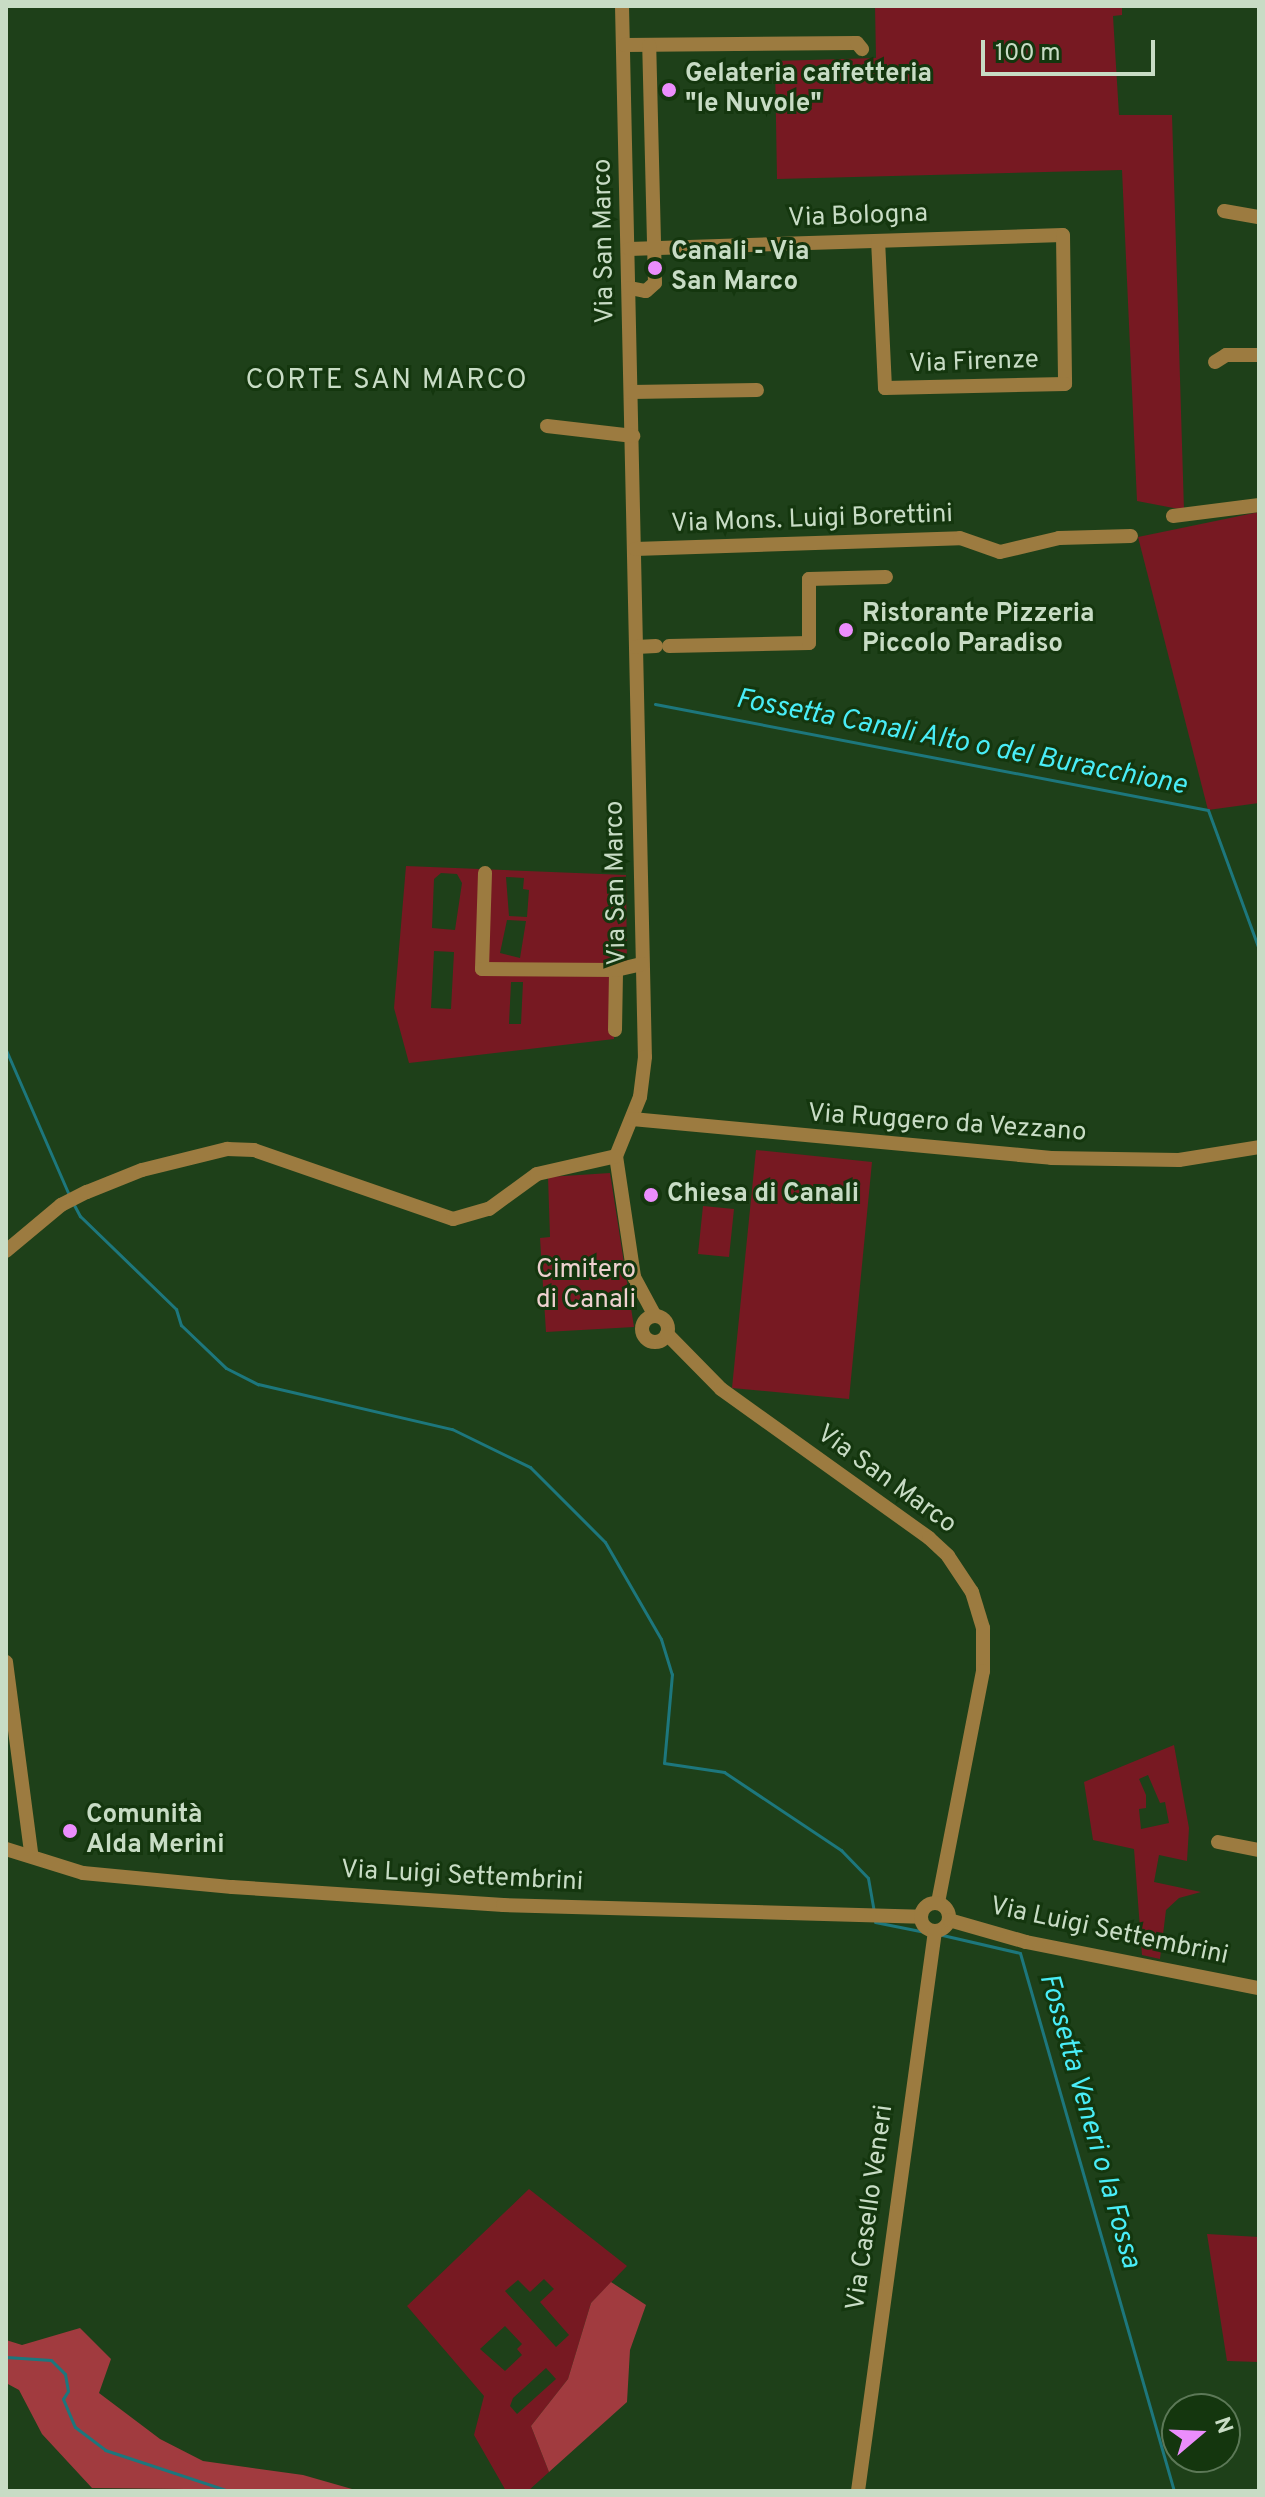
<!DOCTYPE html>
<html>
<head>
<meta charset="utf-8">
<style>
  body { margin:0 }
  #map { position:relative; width:1265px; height:2497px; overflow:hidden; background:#1e4019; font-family:Overpass,sans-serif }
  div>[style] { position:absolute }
  .green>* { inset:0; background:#771922 }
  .forest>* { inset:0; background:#a13b3f }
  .stream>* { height:3px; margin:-1.5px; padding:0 1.5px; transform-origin:1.5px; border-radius:1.5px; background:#1d777d }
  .minor>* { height:14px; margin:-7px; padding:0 7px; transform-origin:7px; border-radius:7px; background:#9c7b40 }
  .minor>.ring { margin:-7px; padding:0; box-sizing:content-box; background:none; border:14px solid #9c7b40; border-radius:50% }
  .dots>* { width:22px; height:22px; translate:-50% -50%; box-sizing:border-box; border:4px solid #14360e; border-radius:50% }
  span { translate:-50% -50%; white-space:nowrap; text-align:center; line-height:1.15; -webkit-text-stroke:6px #14360e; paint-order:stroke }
  .poi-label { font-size:26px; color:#c8dcc5; font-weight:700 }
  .left { translate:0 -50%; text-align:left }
  .street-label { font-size:26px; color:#c8dcc5 }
  .park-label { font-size:26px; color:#efd1d0 }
  .neighbourhood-label { font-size:28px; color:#c8dcc5; letter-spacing:2px }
  .water-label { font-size:28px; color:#49edf7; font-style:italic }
  .frame { position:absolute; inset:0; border:8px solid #c8dcc5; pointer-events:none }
  .north { position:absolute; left:1161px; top:2393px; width:80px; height:80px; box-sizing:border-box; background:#14360e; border:2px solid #5c7857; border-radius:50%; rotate:71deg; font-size:22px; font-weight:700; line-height:32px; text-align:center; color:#c8dcc5 }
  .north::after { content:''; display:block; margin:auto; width:28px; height:36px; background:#eb8dfc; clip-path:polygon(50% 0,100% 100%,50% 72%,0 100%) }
  .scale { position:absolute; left:981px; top:40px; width:174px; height:36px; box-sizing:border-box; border:4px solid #c8dcc5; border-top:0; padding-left:10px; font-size:24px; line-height:28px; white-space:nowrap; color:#c8dcc5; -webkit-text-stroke:6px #14360e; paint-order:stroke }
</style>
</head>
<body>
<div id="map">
  <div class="green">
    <div style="clip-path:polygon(875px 6px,1122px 6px,1122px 15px,1113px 16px,1119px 115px,1172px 115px,1184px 510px,1137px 501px,1122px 170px,777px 179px,775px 61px,876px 58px)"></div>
    <div style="clip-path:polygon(1259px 512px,1259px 803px,1208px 810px,1138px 537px)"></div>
    <div style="clip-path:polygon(evenodd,406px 866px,626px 875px,627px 966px,616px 970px,614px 1039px,409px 1063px,394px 1008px,406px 866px,441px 873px,457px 874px,462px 883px,455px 930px,432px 928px,434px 879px,441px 873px,406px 866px,506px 877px,524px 878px,523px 889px,529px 890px,527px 917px,509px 916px,506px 877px,406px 866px,507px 920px,526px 921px,520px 958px,500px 953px,507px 920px,406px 866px,434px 951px,454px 952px,451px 1009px,431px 1008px,434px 951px,406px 866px,511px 982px,523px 982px,521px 1024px,509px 1024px,511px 982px)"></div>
    <div style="clip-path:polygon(756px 1150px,872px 1162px,849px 1399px,732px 1388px)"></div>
    <div style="clip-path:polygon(610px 1173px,634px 1327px,546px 1332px,540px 1238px,550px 1237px,548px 1177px)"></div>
    <div style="clip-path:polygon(703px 1206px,734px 1209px,729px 1257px,698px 1254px)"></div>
    <div style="clip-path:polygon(evenodd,1174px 1745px,1189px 1828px,1187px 1861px,1159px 1855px,1154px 1882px,1201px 1892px,1179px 1898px,1166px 1910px,1160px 1959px,1142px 1955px,1134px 1849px,1093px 1840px,1084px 1782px,1174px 1745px,1148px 1775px,1160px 1803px,1165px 1802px,1169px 1823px,1141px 1829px,1139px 1809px,1146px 1808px,1146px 1795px,1139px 1779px,1148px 1775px)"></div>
    <div style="clip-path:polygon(evenodd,529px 2189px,627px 2266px,591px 2303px,568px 2379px,531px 2426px,549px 2472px,528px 2491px,506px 2491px,474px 2435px,484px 2396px,407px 2306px,529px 2189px,544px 2279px,554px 2289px,540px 2302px,569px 2335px,556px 2347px,505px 2291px,518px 2280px,530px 2292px,544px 2279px,529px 2189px,505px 2326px,522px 2344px,517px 2349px,522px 2355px,505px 2371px,480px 2349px,505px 2326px,529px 2189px,546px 2368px,556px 2379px,517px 2414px,510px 2406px,513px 2398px,546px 2368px)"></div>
    <div style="clip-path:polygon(1207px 2234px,1259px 2237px,1259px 2362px,1227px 2361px)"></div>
  </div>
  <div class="forest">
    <div style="clip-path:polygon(611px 2282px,646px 2305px,630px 2350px,627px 2402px,549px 2472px,531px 2426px,568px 2379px,591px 2303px)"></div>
    <div style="clip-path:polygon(80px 2328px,111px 2359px,99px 2393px,160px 2439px,203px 2461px,303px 2475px,359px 2491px,92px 2488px,42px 2434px,19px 2390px,6px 2383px,6px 2340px,22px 2345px)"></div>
  </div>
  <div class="stream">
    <div style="left:655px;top:704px;width:563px;rotate:10.85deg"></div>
    <div style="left:1208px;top:810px;width:148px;rotate:69.9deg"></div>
    <div style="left:6px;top:1050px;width:160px;rotate:66.5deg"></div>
    <div style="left:73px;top:1203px;width:15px;rotate:62deg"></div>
    <div style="left:80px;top:1216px;width:134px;rotate:44.1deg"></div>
    <div style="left:176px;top:1309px;width:17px;rotate:73deg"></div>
    <div style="left:181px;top:1325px;width:62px;rotate:43.7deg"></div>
    <div style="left:226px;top:1368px;width:36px;rotate:27deg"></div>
    <div style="left:258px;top:1384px;width:199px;rotate:13.1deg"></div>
    <div style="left:452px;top:1429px;width:87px;rotate:26deg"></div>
    <div style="left:530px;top:1467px;width:106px;rotate:45deg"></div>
    <div style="left:605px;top:1542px;width:112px;rotate:60deg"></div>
    <div style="left:661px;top:1639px;width:37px;rotate:73deg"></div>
    <div style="left:672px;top:1674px;width:89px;rotate:95.1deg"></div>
    <div style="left:664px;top:1763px;width:61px;rotate:8.5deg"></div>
    <div style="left:724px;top:1772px;width:141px;rotate:33.7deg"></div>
    <div style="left:841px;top:1850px;width:39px;rotate:46deg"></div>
    <div style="left:868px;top:1878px;width:34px;rotate:80deg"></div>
    <div style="left:875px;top:1922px;width:56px;rotate:11.3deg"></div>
    <div style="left:938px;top:1934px;width:84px;rotate:13deg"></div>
    <div style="left:1020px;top:1953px;width:560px;rotate:74.03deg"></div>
    <div style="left:6px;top:2357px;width:45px;rotate:3.8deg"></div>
    <div style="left:51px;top:2360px;width:20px;rotate:45deg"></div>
    <div style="left:65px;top:2374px;width:17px;rotate:80deg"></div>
    <div style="left:68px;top:2391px;width:9px;rotate:122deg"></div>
    <div style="left:63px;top:2399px;width:30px;rotate:67deg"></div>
    <div style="left:75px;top:2427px;width:38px;rotate:37deg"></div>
    <div style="left:105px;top:2450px;width:131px;rotate:18.3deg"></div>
  </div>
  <div class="minor">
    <div style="left:622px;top:6px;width:1051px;rotate:88.75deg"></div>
    <div style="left:645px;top:1057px;width:40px;rotate:97.1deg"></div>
    <div style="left:640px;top:1097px;width:64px;rotate:112.1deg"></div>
    <div style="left:616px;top:1156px;width:122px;rotate:81.5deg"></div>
    <div style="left:634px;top:1277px;width:44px;rotate:61.7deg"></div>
    <div style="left:625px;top:45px;width:232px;rotate:-0.5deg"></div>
    <div style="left:857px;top:43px;width:8px;rotate:50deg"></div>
    <div style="left:1224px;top:211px;width:36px;rotate:10deg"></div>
    <div style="left:629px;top:249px;width:148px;rotate:-1.9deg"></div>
    <div style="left:777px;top:244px;width:286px;rotate:-1.8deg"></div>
    <div style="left:1063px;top:235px;width:149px;rotate:89.2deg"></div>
    <div style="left:1065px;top:384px;width:180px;rotate:178.7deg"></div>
    <div style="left:885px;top:388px;width:147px;rotate:-92.7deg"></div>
    <div style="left:630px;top:288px;width:16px;rotate:11deg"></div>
    <div style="left:646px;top:291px;width:12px;rotate:-42deg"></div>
    <div style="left:655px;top:283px;width:238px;rotate:-91.4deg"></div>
    <div style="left:1215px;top:362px;width:13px;rotate:-32deg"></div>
    <div style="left:1226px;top:355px;width:33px"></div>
    <div style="left:631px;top:392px;width:126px;rotate:-0.9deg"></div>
    <div style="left:547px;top:426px;width:87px;rotate:6.6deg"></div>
    <div style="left:1173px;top:516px;width:87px;rotate:-7.3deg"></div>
    <div style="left:635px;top:549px;width:325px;rotate:-1.9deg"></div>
    <div style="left:960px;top:538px;width:42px;rotate:19.3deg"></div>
    <div style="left:1000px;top:552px;width:61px;rotate:-13.3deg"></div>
    <div style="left:1059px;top:538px;width:72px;rotate:-1.6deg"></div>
    <div style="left:669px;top:646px;width:140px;rotate:-1.2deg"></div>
    <div style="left:809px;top:643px;width:64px;rotate:-90deg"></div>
    <div style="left:809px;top:579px;width:77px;rotate:-1.5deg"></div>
    <div style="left:636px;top:647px;width:20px;rotate:-3deg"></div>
    <div style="left:485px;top:873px;width:96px;rotate:91.8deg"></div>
    <div style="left:482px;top:969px;width:134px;rotate:0.4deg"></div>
    <div style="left:615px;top:1030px;width:60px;rotate:-89deg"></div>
    <div style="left:616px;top:970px;width:27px;rotate:-13deg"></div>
    <div style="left:632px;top:1119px;width:421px;rotate:5.3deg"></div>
    <div style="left:1051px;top:1158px;width:128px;rotate:0.9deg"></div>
    <div style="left:1179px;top:1160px;width:81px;rotate:-9.2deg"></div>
    <div style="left:6px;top:1251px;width:72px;rotate:-39.9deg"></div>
    <div style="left:61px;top:1205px;width:29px;rotate:-27deg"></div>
    <div style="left:87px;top:1192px;width:59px;rotate:-21.8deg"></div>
    <div style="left:142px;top:1170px;width:88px;rotate:-13.9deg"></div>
    <div style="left:227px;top:1149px;width:27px;rotate:2deg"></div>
    <div style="left:254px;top:1150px;width:211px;rotate:19.1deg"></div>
    <div style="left:453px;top:1219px;width:37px;rotate:-16deg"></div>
    <div style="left:489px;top:1209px;width:59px;rotate:-36.1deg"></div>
    <div style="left:537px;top:1174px;width:81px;rotate:-12.8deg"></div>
    <div class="ring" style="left:642px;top:1316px;width:12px;height:12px"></div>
    <div style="left:667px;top:1334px;width:77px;rotate:45.5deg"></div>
    <div style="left:721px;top:1389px;width:256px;rotate:35.6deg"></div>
    <div style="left:929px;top:1538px;width:26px;rotate:43deg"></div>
    <div style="left:948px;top:1556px;width:43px;rotate:56.3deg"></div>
    <div style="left:972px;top:1592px;width:38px;rotate:73deg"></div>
    <div style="left:983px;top:1628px;width:43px;rotate:90deg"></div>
    <div style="left:983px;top:1671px;width:236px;rotate:101deg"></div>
    <div style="left:6px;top:1662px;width:193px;rotate:82.5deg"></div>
    <div style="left:1218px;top:1842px;width:42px;rotate:11deg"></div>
    <div style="left:6px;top:1849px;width:81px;rotate:17.3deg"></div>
    <div style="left:83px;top:1873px;width:150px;rotate:5.4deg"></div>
    <div style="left:232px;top:1887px;width:272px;rotate:3.8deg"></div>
    <div style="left:503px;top:1905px;width:418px;rotate:1.6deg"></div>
    <div class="ring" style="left:921px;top:1903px;width:14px;height:14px"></div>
    <div style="left:949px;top:1920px;width:80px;rotate:15.9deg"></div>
    <div style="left:1026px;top:1942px;width:237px;rotate:11.2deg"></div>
    <div style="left:858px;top:2491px;width:565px;rotate:-82.17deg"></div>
  </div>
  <div class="dots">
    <div style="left:669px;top:90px;background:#eb8dfc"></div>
    <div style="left:655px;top:268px;background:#eb8dfc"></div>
    <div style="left:846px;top:630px;background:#eb8dfc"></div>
    <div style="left:651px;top:1195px;background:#eb8dfc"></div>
    <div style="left:70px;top:1831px;background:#eb8dfc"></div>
  </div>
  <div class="poi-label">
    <span class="left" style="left:685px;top:90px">Gelateria caffetteria<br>"le Nuvole"</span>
    <span class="left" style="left:671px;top:268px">Canali - Via<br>San Marco</span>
    <span class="left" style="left:862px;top:630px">Ristorante Pizzeria<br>Piccolo Paradiso</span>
    <span class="left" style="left:667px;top:1195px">Chiesa di Canali</span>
    <span class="left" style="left:86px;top:1831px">Comunità<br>Alda Merini</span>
  </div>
  <div class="street-label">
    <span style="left:858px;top:217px;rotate:-2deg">Via Bologna</span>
    <span style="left:605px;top:241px;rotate:-91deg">Via San Marco</span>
    <span style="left:974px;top:363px;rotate:-2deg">Via Firenze</span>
    <span style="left:812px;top:520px;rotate:-2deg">Via Mons. Luigi Borettini</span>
    <span style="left:617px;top:883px;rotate:-91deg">Via San Marco</span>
    <span style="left:947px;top:1124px;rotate:4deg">Via Ruggero da Vezzano</span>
    <span style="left:886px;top:1480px;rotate:36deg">Via San Marco</span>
    <span style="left:462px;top:1877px;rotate:3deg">Via Luigi Settembrini</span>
    <span style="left:1109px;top:1932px;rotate:12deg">Via Luigi Settembrini</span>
    <span style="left:871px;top:2208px;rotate:-82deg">Via Casello Veneri</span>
  </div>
  <div class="park-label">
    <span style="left:586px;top:1286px">Cimitero<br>di Canali</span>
  </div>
  <div class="neighbourhood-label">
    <span style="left:387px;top:381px">CORTE SAN MARCO</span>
  </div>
  <div class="water-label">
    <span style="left:961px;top:743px;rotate:11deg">Fossetta Canali Alto o del Buracchione</span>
    <span style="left:1089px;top:2121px;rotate:74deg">Fossetta Veneri o la Fossa</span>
  </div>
  <div class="frame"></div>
  <div class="north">N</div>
  <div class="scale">100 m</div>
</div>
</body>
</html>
